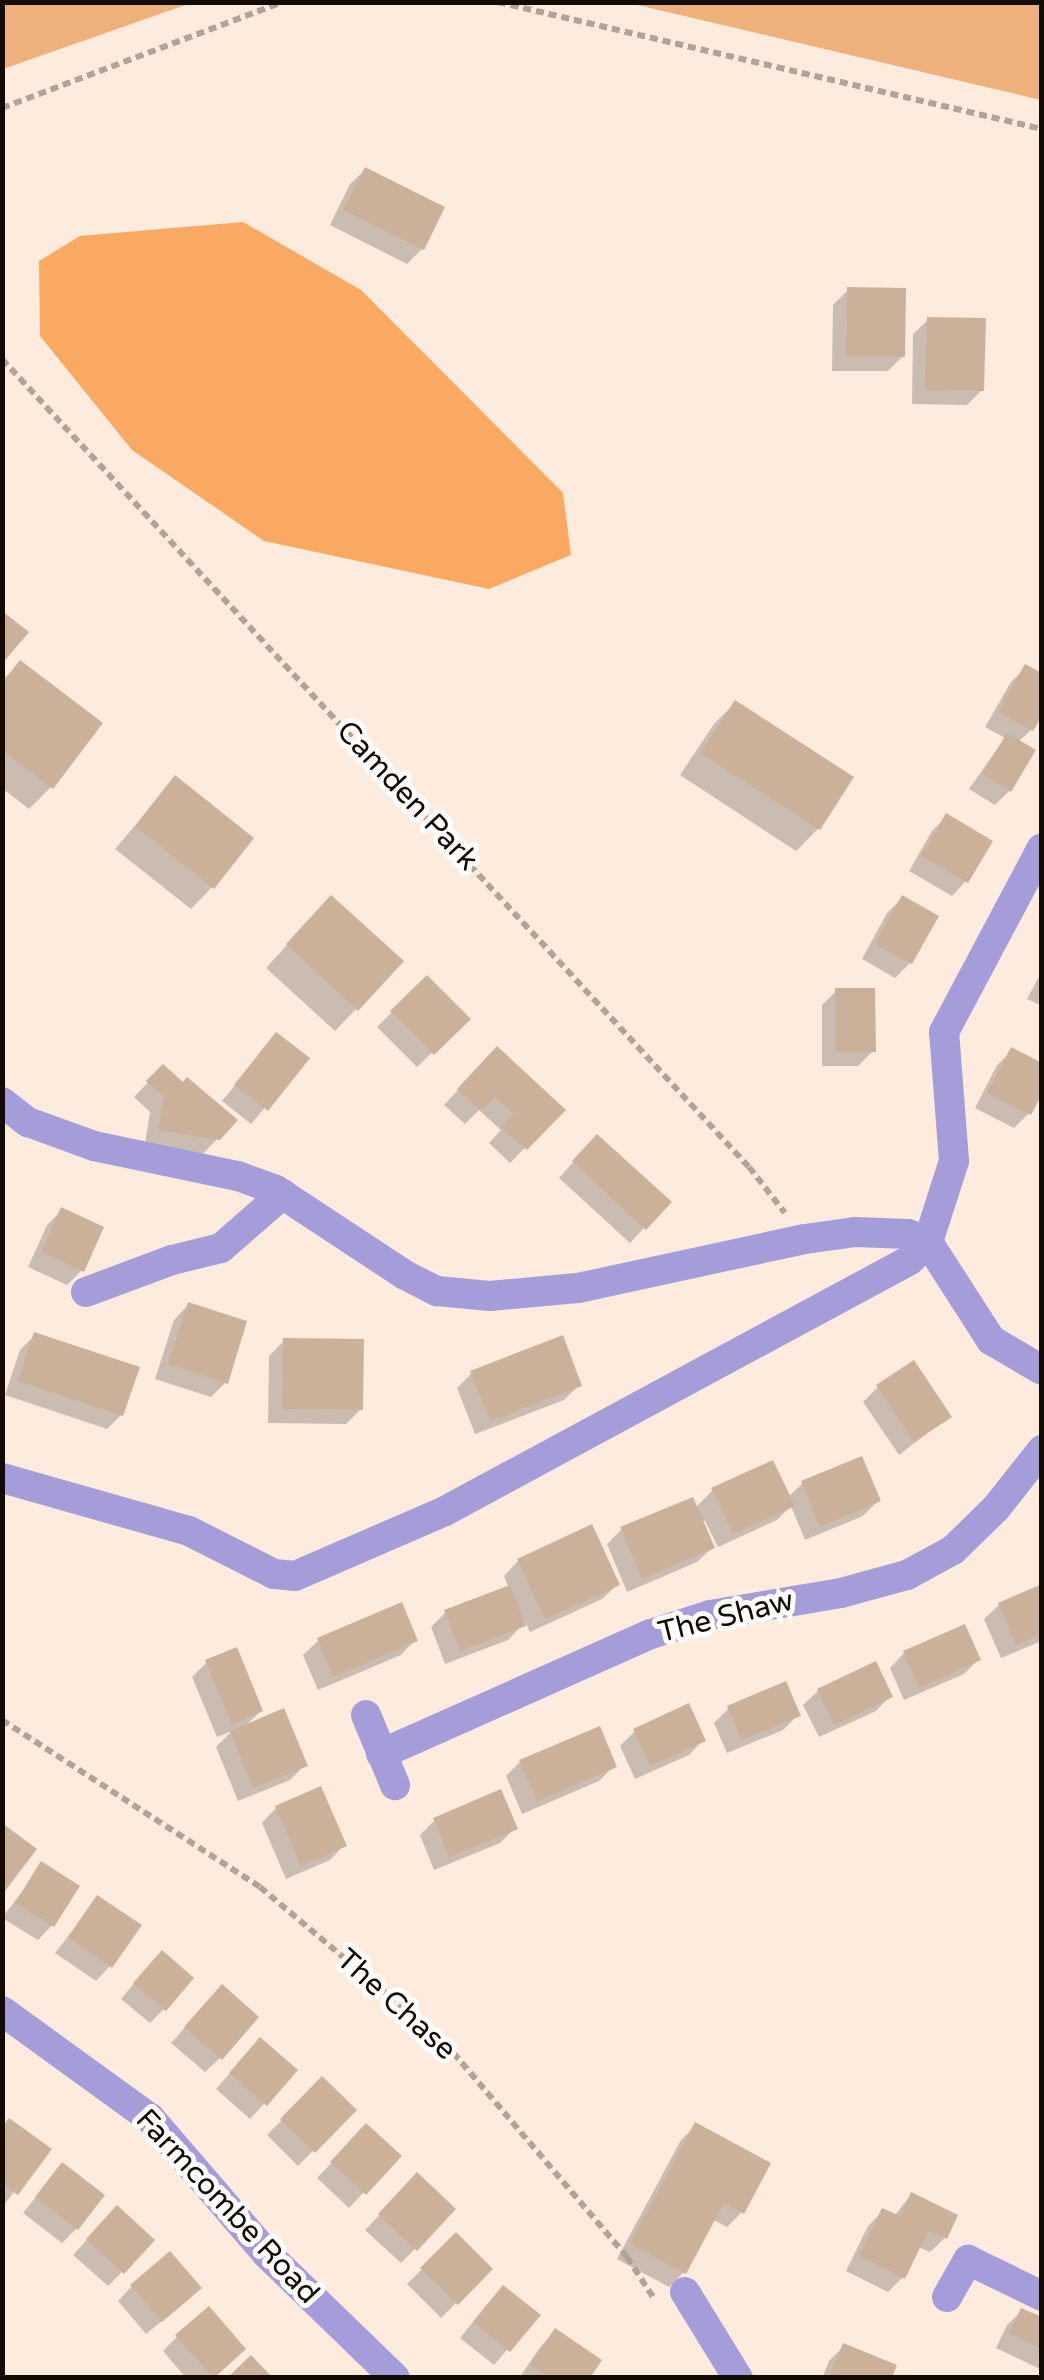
<!DOCTYPE html>
<html>
<head>
<meta charset="utf-8">
<style>
  body { margin:0 }
  #map { position:relative; width:1044px; height:2380px; overflow:hidden; background:#fdecde; font-family:"Varela Round",sans-serif }
  div>[style] { position:absolute }
  .green>* { inset:0; background:#efb17b }
  .water>* { inset:0; background:#f9a961 }
  .shadow>* { inset:0; background:#0003 }
  .building>* { inset:0; background:#ccb19a }
  .path>* { height:6px; margin-top:-3px; transform-origin:0; background:repeating-linear-gradient(90deg,#b1a397 0 8px,transparent 0 13px) }
  .minor>* { height:30px; margin:-15px; padding:0 15px; transform-origin:15px; border-radius:15px; background:#a59dd9 }
  span { translate:-50% -50%; white-space:nowrap; text-align:center; line-height:1.15; -webkit-text-stroke:10px #fff; paint-order:stroke }
  .street-label { font-size:30px; color:#140b04 }
  .frame { position:absolute; inset:0; border:5px solid #140b04; pointer-events:none }
</style>
</head>
<body>
<div id="map">
  <div class="green">
    <div style="clip-path:polygon(3px 2px,191px 2px,191px 3px,3px 69px)"></div>
    <div style="clip-path:polygon(629px 3px,1041px 3px,1041px 100px)"></div>
  </div>
  <div class="water">
    <div style="clip-path:polygon(243px 222px,361px 290px,563px 493px,571px 555px,489px 589px,264px 541px,132px 450px,40px 336px,39px 261px,80px 236px)"></div>
  </div>
  <div class="shadow">
    <div style="clip-path:polygon(365px 170px,442px 208px,422px 249px,407px 264px,330px 225px,350px 184px)"></div>
    <div style="clip-path:polygon(848px 290px,903px 356px,888px 371px,832px 371px,833px 305px)"></div>
    <div style="clip-path:polygon(928px 320px,982px 390px,967px 405px,912px 404px,913px 334px)"></div>
    <div style="clip-path:polygon(20px 663px,51px 787px,29px 809px,2px 788px,2px 681px)"></div>
    <div style="clip-path:polygon(1026px 667px,1031px 730px,1018px 742px,1010px 790px,995px 805px,969px 789px,1005px 738px,985px 727px,1011px 682px)"></div>
    <div style="clip-path:polygon(735px 703px,851px 778px,818px 829px,796px 851px,680px 775px,714px 724px)"></div>
    <div style="clip-path:polygon(175px 779px,212px 887px,191px 909px,115px 849px)"></div>
    <div style="clip-path:polygon(946px 817px,966px 881px,952px 896px,909px 871px,932px 831px)"></div>
    <div style="clip-path:polygon(902px 898px,936px 917px,910px 963px,895px 978px,862px 959px,887px 913px)"></div>
    <div style="clip-path:polygon(310px 920px,356px 1009px,335px 1031px,266px 968px)"></div>
    <div style="clip-path:polygon(1042px 971px,1042px 1006px,1027px 999px)"></div>
    <div style="clip-path:polygon(427px 978px,467px 1019px,417px 1067px,377px 1027px)"></div>
    <div style="clip-path:polygon(836px 991px,873px 1051px,858px 1066px,822px 1066px,822px 1005px)"></div>
    <div style="clip-path:polygon(276px 1035px,306px 1058px,251px 1124px,222px 1101px)"></div>
    <div style="clip-path:polygon(497px 1049px,562px 1110px,510px 1163px,489px 1143px,501px 1130px,479px 1110px,465px 1124px,444px 1105px)"></div>
    <div style="clip-path:polygon(1012px 1051px,1042px 1089px,1028px 1114px,1014px 1128px,975px 1108px,997px 1065px)"></div>
    <div style="clip-path:polygon(163px 1067px,218px 1138px,203px 1154px,145px 1144px,150px 1112px,134px 1097px)"></div>
    <div style="clip-path:polygon(583px 1151px,668px 1202px,630px 1243px,559px 1178px)"></div>
    <div style="clip-path:polygon(62px 1210px,82px 1270px,67px 1285px,28px 1267px,47px 1225px)"></div>
    <div style="clip-path:polygon(188px 1305px,225px 1383px,211px 1397px,155px 1379px,174px 1320px)"></div>
    <div style="clip-path:polygon(35px 1335px,121px 1415px,107px 1429px,5px 1395px,20px 1350px)"></div>
    <div style="clip-path:polygon(284px 1341px,361px 1409px,346px 1424px,268px 1423px,269px 1356px)"></div>
    <div style="clip-path:polygon(472px 1373px,579px 1385px,564px 1400px,475px 1434px,457px 1388px)"></div>
    <div style="clip-path:polygon(878px 1387px,948px 1417px,899px 1455px,863px 1402px)"></div>
    <div style="clip-path:polygon(860px 1459px,878px 1501px,863px 1516px,805px 1540px,791px 1506px,777px 1520px,718px 1547px,705px 1521px,701px 1522px,712px 1548px,697px 1562px,627px 1592px,607px 1544px,622px 1529px,695px 1508px,713px 1490px,788px 1497px,802px 1484px)"></div>
    <div style="clip-path:polygon(518px 1561px,617px 1585px,602px 1599px,530px 1632px,525px 1622px,508px 1640px,445px 1664px,431px 1627px,446px 1612px,509px 1588px,504px 1576px)"></div>
    <div style="clip-path:polygon(1042px 1587px,1042px 1641px,1001px 1658px,984px 1619px,999px 1605px)"></div>
    <div style="clip-path:polygon(401px 1605px,415px 1640px,401px 1655px,318px 1690px,303px 1655px,318px 1641px)"></div>
    <div style="clip-path:polygon(904px 1653px,978px 1660px,964px 1674px,904px 1700px,890px 1668px)"></div>
    <div style="clip-path:polygon(207px 1662px,261px 1711px,244px 1727px,305px 1765px,290px 1780px,238px 1801px,216px 1747px,232px 1731px,217px 1737px,192px 1677px)"></div>
    <div style="clip-path:polygon(818px 1691px,890px 1696px,876px 1711px,819px 1737px,803px 1705px)"></div>
    <div style="clip-path:polygon(729px 1708px,798px 1715px,783px 1730px,727px 1753px,714px 1723px)"></div>
    <div style="clip-path:polygon(635px 1731px,703px 1740px,689px 1755px,635px 1779px,620px 1746px)"></div>
    <div style="clip-path:polygon(520px 1762px,614px 1766px,599px 1781px,522px 1814px,506px 1776px)"></div>
    <div style="clip-path:polygon(276px 1808px,344px 1845px,330px 1860px,286px 1879px,262px 1823px)"></div>
    <div style="clip-path:polygon(434px 1821px,515px 1828px,500px 1843px,434px 1870px,420px 1835px)"></div>
    <div style="clip-path:polygon(42px 1865px,52px 1925px,38px 1940px,2px 1918px)"></div>
    <div style="clip-path:polygon(98px 1898px,110px 1966px,96px 1981px,55px 1953px)"></div>
    <div style="clip-path:polygon(147px 1968px,164px 2009px,150px 2023px,121px 1999px)"></div>
    <div style="clip-path:polygon(208px 2002px,220px 2058px,205px 2072px,171px 2043px)"></div>
    <div style="clip-path:polygon(246px 2055px,295px 2070px,250px 2119px,216px 2089px)"></div>
    <div style="clip-path:polygon(322px 2080px,353px 2110px,298px 2166px,267px 2135px)"></div>
    <div style="clip-path:polygon(696px 2125px,742px 2212px,727px 2227px,712px 2219px,684px 2272px,669px 2287px,617px 2259px,681px 2140px)"></div>
    <div style="clip-path:polygon(366px 2127px,398px 2156px,349px 2208px,317px 2178px)"></div>
    <div style="clip-path:polygon(2px 2128px,48px 2150px,2px 2207px)"></div>
    <div style="clip-path:polygon(62px 2165px,77px 2228px,62px 2243px,23px 2213px)"></div>
    <div style="clip-path:polygon(417px 2176px,453px 2210px,401px 2263px,365px 2230px)"></div>
    <div style="clip-path:polygon(911px 2195px,945px 2238px,930px 2252px,918px 2247px,903px 2277px,888px 2292px,846px 2271px,868px 2226px,883px 2211px,894px 2216px)"></div>
    <div style="clip-path:polygon(102px 2223px,122px 2272px,108px 2286px,73px 2255px)"></div>
    <div style="clip-path:polygon(456px 2235px,490px 2269px,441px 2318px,407px 2284px)"></div>
    <div style="clip-path:polygon(132px 2286px,184px 2303px,146px 2334px,118px 2301px)"></div>
    <div style="clip-path:polygon(489px 2302px,537px 2315px,494px 2365px,460px 2338px)"></div>
    <div style="clip-path:polygon(1022px 2311px,1042px 2320px,1040px 2369px,996px 2348px,1007px 2325px)"></div>
    <div style="clip-path:polygon(555px 2331px,587px 2378px,519px 2378px,541px 2346px)"></div>
    <div style="clip-path:polygon(177px 2337px,228px 2364px,212px 2378px,186px 2378px,163px 2351px)"></div>
    <div style="clip-path:polygon(844px 2346px,889px 2378px,822px 2378px,829px 2361px)"></div>
  </div>
  <div class="building">
    <div style="clip-path:polygon(365px 167px,445px 207px,424px 250px,343px 210px)"></div>
    <div style="clip-path:polygon(847px 287px,906px 288px,905px 357px,846px 357px)"></div>
    <div style="clip-path:polygon(927px 317px,986px 318px,984px 391px,925px 390px)"></div>
    <div style="clip-path:polygon(2px 611px,29px 632px,2px 664px)"></div>
    <div style="clip-path:polygon(20px 660px,103px 723px,53px 789px,2px 750px,2px 683px)"></div>
    <div style="clip-path:polygon(1025px 664px,1042px 673px,1042px 716px,1033px 731px,998px 712px)"></div>
    <div style="clip-path:polygon(735px 700px,854px 777px,820px 830px,700px 753px)"></div>
    <div style="clip-path:polygon(1007px 733px,1036px 750px,1011px 792px,982px 774px)"></div>
    <div style="clip-path:polygon(175px 775px,254px 838px,214px 889px,135px 826px)"></div>
    <div style="clip-path:polygon(946px 813px,993px 841px,968px 883px,921px 856px)"></div>
    <div style="clip-path:polygon(331px 895px,404px 961px,358px 1011px,286px 944px)"></div>
    <div style="clip-path:polygon(902px 895px,939px 916px,912px 964px,875px 944px)"></div>
    <div style="clip-path:polygon(427px 975px,471px 1019px,434px 1055px,390px 1011px)"></div>
    <div style="clip-path:polygon(835px 988px,875px 988px,876px 1052px,836px 1052px)"></div>
    <div style="clip-path:polygon(276px 1032px,310px 1058px,268px 1111px,234px 1085px)"></div>
    <div style="clip-path:polygon(497px 1046px,566px 1110px,527px 1150px,501px 1127px,514px 1114px,495px 1097px,481px 1111px,457px 1089px)"></div>
    <div style="clip-path:polygon(1011px 1047px,1042px 1063px,1042px 1094px,1031px 1115px,987px 1093px)"></div>
    <div style="clip-path:polygon(163px 1064px,183px 1082px,187px 1077px,238px 1120px,220px 1140px,158px 1130px,164px 1097px,146px 1081px)"></div>
    <div style="clip-path:polygon(597px 1134px,672px 1202px,646px 1230px,572px 1161px)"></div>
    <div style="clip-path:polygon(61px 1207px,104px 1227px,84px 1272px,41px 1252px)"></div>
    <div style="clip-path:polygon(188px 1302px,247px 1321px,228px 1384px,168px 1364px)"></div>
    <div style="clip-path:polygon(34px 1332px,140px 1367px,123px 1416px,18px 1381px)"></div>
    <div style="clip-path:polygon(563px 1335px,582px 1386px,490px 1421px,470px 1371px)"></div>
    <div style="clip-path:polygon(283px 1338px,364px 1339px,363px 1410px,282px 1409px)"></div>
    <div style="clip-path:polygon(914px 1360px,952px 1417px,914px 1442px,876px 1385px)"></div>
    <div style="clip-path:polygon(862px 1456px,881px 1501px,820px 1527px,801px 1481px)"></div>
    <div style="clip-path:polygon(773px 1460px,795px 1506px,733px 1534px,711px 1488px)"></div>
    <div style="clip-path:polygon(693px 1497px,715px 1548px,642px 1579px,620px 1527px)"></div>
    <div style="clip-path:polygon(592px 1524px,620px 1585px,545px 1619px,517px 1559px)"></div>
    <div style="clip-path:polygon(1042px 1584px,1042px 1634px,1016px 1645px,998px 1603px)"></div>
    <div style="clip-path:polygon(510px 1585px,526px 1626px,460px 1651px,444px 1610px)"></div>
    <div style="clip-path:polygon(402px 1602px,418px 1641px,333px 1677px,317px 1638px)"></div>
    <div style="clip-path:polygon(965px 1624px,981px 1660px,919px 1688px,903px 1651px)"></div>
    <div style="clip-path:polygon(237px 1647px,263px 1711px,232px 1725px,205px 1660px)"></div>
    <div style="clip-path:polygon(876px 1661px,893px 1697px,834px 1725px,817px 1689px)"></div>
    <div style="clip-path:polygon(786px 1681px,801px 1716px,742px 1740px,727px 1706px)"></div>
    <div style="clip-path:polygon(689px 1703px,706px 1741px,650px 1766px,633px 1729px)"></div>
    <div style="clip-path:polygon(284px 1708px,308px 1766px,253px 1788px,230px 1731px)"></div>
    <div style="clip-path:polygon(600px 1726px,617px 1767px,537px 1801px,519px 1760px)"></div>
    <div style="clip-path:polygon(321px 1786px,347px 1846px,301px 1866px,275px 1806px)"></div>
    <div style="clip-path:polygon(501px 1789px,518px 1829px,449px 1857px,433px 1818px)"></div>
    <div style="clip-path:polygon(2px 1823px,37px 1849px,2px 1895px)"></div>
    <div style="clip-path:polygon(41px 1861px,80px 1886px,54px 1927px,15px 1903px)"></div>
    <div style="clip-path:polygon(97px 1895px,142px 1925px,112px 1968px,68px 1937px)"></div>
    <div style="clip-path:polygon(162px 1950px,194px 1978px,166px 2011px,133px 1983px)"></div>
    <div style="clip-path:polygon(222px 1984px,259px 2017px,222px 2060px,184px 2027px)"></div>
    <div style="clip-path:polygon(260px 2037px,298px 2070px,267px 2106px,229px 2073px)"></div>
    <div style="clip-path:polygon(322px 2076px,357px 2110px,315px 2153px,280px 2119px)"></div>
    <div style="clip-path:polygon(9px 2118px,52px 2149px,18px 2195px,2px 2184px,2px 2127px)"></div>
    <div style="clip-path:polygon(695px 2122px,771px 2163px,744px 2214px,724px 2203px,686px 2274px,630px 2244px)"></div>
    <div style="clip-path:polygon(366px 2123px,402px 2156px,366px 2195px,330px 2162px)"></div>
    <div style="clip-path:polygon(62px 2162px,105px 2195px,78px 2230px,35px 2197px)"></div>
    <div style="clip-path:polygon(417px 2172px,456px 2209px,417px 2251px,378px 2214px)"></div>
    <div style="clip-path:polygon(911px 2192px,958px 2215px,947px 2239px,928px 2231px,905px 2279px,859px 2256px,882px 2208px,900px 2216px)"></div>
    <div style="clip-path:polygon(117px 2205px,155px 2240px,124px 2274px,86px 2239px)"></div>
    <div style="clip-path:polygon(456px 2232px,493px 2269px,458px 2305px,420px 2268px)"></div>
    <div style="clip-path:polygon(170px 2251px,202px 2288px,162px 2322px,130px 2285px)"></div>
    <div style="clip-path:polygon(503px 2285px,541px 2315px,510px 2352px,473px 2322px)"></div>
    <div style="clip-path:polygon(209px 2306px,246px 2349px,214px 2378px,175px 2335px)"></div>
    <div style="clip-path:polygon(1021px 2308px,1042px 2317px,1042px 2349px,1009px 2333px)"></div>
    <div style="clip-path:polygon(555px 2328px,602px 2360px,590px 2378px,550px 2378px,530px 2365px)"></div>
    <div style="clip-path:polygon(843px 2343px,897px 2365px,892px 2378px,829px 2378px)"></div>
    <div style="clip-path:polygon(251px 2355px,273px 2378px,227px 2378px)"></div>
  </div>
  <div class="path">
    <div style="left:498px;top:2px;width:559px;rotate:13.14deg"></div>
    <div style="left:2px;top:108px;width:300px;rotate:-20.7deg"></div>
    <div style="left:2px;top:359px;width:1100px;rotate:47.25deg"></div>
    <div style="left:749px;top:1167px;width:58px;rotate:52deg"></div>
    <div style="left:2px;top:1720px;width:307px;rotate:32.9deg"></div>
    <div style="left:260px;top:1887px;width:242px;rotate:40.1deg"></div>
    <div style="left:445px;top:2043px;width:281px;rotate:49.6deg"></div>
    <div style="left:627px;top:2257px;width:48px;rotate:57deg"></div>
  </div>
  <div class="minor">
    <div style="left:2px;top:1102px;width:33px;rotate:38deg"></div>
    <div style="left:28px;top:1122px;width:70px;rotate:20deg"></div>
    <div style="left:94px;top:1146px;width:147px;rotate:11.8deg"></div>
    <div style="left:238px;top:1176px;width:40px;rotate:20.2deg"></div>
    <div style="left:276px;top:1190px;width:154px;rotate:33.4deg"></div>
    <div style="left:405px;top:1275px;width:36px;rotate:27deg"></div>
    <div style="left:437px;top:1291px;width:53px;rotate:5.4deg"></div>
    <div style="left:490px;top:1296px;width:88px;rotate:-5.2deg"></div>
    <div style="left:578px;top:1288px;width:232px;rotate:-12.2deg"></div>
    <div style="left:805px;top:1239px;width:50px;rotate:-8deg"></div>
    <div style="left:855px;top:1232px;width:53px;rotate:2.2deg"></div>
    <div style="left:908px;top:1234px;width:22px;rotate:22deg"></div>
    <div style="left:928px;top:1242px;width:117px;rotate:57.3deg"></div>
    <div style="left:991px;top:1340px;width:59px;rotate:30.5deg"></div>
    <div style="left:86px;top:1292px;width:92px;rotate:-20.4deg"></div>
    <div style="left:172px;top:1260px;width:50px;rotate:-13.8deg"></div>
    <div style="left:221px;top:1248px;width:82px;rotate:-41.1deg"></div>
    <div style="left:2px;top:1478px;width:194px;rotate:15.8deg"></div>
    <div style="left:189px;top:1531px;width:95px;rotate:26.8deg"></div>
    <div style="left:274px;top:1574px;width:21px;rotate:5deg"></div>
    <div style="left:295px;top:1576px;width:163px;rotate:-23.4deg"></div>
    <div style="left:445px;top:1511px;width:528px;rotate:-28.36deg"></div>
    <div style="left:910px;top:1260px;width:25px;rotate:-45deg"></div>
    <div style="left:928px;top:1242px;width:85px;rotate:-72.2deg"></div>
    <div style="left:954px;top:1161px;width:129px;rotate:-94.4deg"></div>
    <div style="left:944px;top:1032px;width:208px;rotate:-62deg"></div>
    <div style="left:366px;top:1715px;width:76px;rotate:67.5deg"></div>
    <div style="left:381px;top:1754px;width:295px;rotate:-24deg"></div>
    <div style="left:651px;top:1634px;width:62px;rotate:-17.9deg"></div>
    <div style="left:710px;top:1615px;width:133px;rotate:-9.5deg"></div>
    <div style="left:841px;top:1593px;width:68px;rotate:-15.3deg"></div>
    <div style="left:907px;top:1575px;width:52px;rotate:-28.5deg"></div>
    <div style="left:953px;top:1550px;width:60px;rotate:-44.3deg"></div>
    <div style="left:996px;top:1508px;width:74px;rotate:-51.6deg"></div>
    <div style="left:2px;top:2011px;width:183px;rotate:35.9deg"></div>
    <div style="left:150px;top:2118px;width:179px;rotate:49.3deg"></div>
    <div style="left:267px;top:2254px;width:178px;rotate:44.1deg"></div>
    <div style="left:685px;top:2292px;width:101px;rotate:58.4deg"></div>
    <div style="left:947px;top:2297px;width:43px;rotate:-60.4deg"></div>
    <div style="left:968px;top:2260px;width:82px;rotate:25.9deg"></div>
  </div>
  <div class="street-label">
    <span style="left:407px;top:796px;rotate:47deg">Camden Park</span>
    <span style="left:726px;top:1617px;rotate:-14deg">The Shaw</span>
    <span style="left:396px;top:2005px;rotate:42deg">The Chase</span>
    <span style="left:227px;top:2207px;rotate:47deg">Farmcombe Road</span>
  </div>
  <div class="frame"></div>
</div>
</body>
</html>
